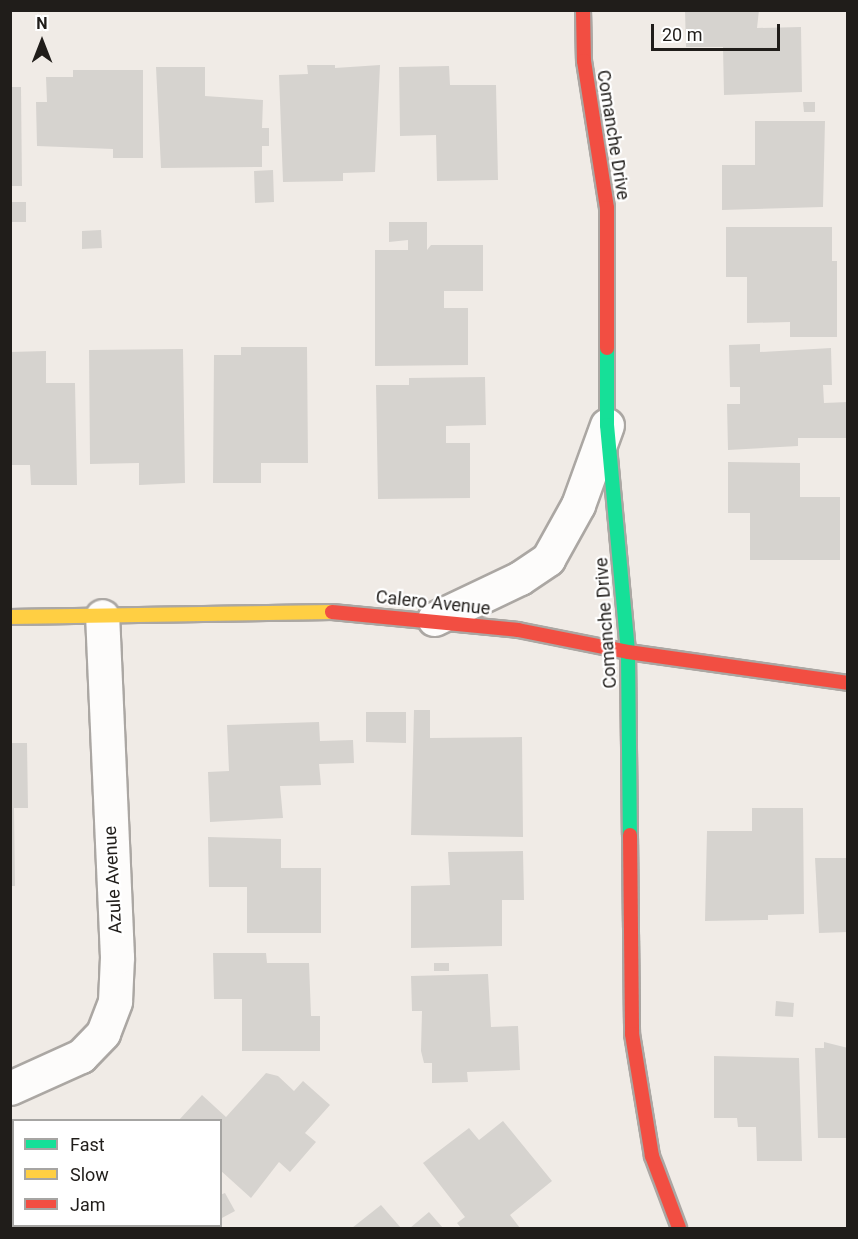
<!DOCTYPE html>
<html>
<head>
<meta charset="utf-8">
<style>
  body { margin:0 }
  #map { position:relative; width:858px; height:1239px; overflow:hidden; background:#f0ebe6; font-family:Roboto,sans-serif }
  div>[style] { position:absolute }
  .building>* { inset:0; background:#d6d3cf }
  .roads { filter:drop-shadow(2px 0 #aba7a3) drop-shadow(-2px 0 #aba7a3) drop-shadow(0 2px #aba7a3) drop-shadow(0 -2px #aba7a3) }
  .street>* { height:33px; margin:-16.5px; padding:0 16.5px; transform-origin:16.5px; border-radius:16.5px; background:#fdfcfb }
  .fast>* { height:14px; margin:-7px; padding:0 7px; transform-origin:7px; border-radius:7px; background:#16e098 }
  .slow>* { height:14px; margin:-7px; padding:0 7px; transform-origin:7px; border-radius:7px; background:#ffcf43 }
  .jam>* { height:14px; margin:-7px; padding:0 7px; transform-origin:7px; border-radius:7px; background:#f24e42 }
  span { translate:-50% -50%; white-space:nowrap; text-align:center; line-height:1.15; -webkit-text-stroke:4.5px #fff; paint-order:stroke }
  .street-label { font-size:18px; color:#201d1a }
  .frame { position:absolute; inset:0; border:12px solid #201d1a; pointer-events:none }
  .legend { position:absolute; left:12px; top:1119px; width:210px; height:108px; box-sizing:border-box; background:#fff; border:2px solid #a6a5a3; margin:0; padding:8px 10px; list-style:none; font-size:18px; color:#201d1a }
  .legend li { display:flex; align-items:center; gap:12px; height:30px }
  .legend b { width:30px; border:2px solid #a6a5a3 }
  .north { position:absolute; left:12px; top:12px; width:60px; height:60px; -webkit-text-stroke:4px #fff; paint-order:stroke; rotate:0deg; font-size:16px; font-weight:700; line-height:24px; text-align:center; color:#201d1a }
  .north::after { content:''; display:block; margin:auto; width:21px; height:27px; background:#201d1a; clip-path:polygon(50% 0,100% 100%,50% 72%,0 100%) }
  .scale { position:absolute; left:651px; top:24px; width:129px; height:27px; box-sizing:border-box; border:3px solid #201d1a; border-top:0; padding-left:8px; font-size:18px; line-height:21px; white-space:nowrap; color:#201d1a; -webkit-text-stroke:4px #fff; paint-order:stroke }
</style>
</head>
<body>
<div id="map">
  <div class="building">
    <div style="clip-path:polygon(685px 10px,759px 10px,757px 28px,801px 27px,802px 92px,724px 95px,723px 47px,686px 47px)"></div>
    <div style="clip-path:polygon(307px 65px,335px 65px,335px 68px,380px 65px,375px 172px,343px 173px,343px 181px,283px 182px,279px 75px,308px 74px)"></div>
    <div style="clip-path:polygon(449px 66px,450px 85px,496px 85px,498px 180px,437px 181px,436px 135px,400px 136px,399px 67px)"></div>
    <div style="clip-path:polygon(156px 67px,205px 67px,205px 96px,263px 100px,262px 128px,269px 128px,269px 146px,262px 146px,262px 167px,161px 168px)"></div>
    <div style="clip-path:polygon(73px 70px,143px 70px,143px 158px,113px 158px,113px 149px,37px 146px,36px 102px,47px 102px,46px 77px,73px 77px)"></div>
    <div style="clip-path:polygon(10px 87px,21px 87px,22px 186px,10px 186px)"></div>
    <div style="clip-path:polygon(803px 102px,815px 102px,815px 112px,804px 112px)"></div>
    <div style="clip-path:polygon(755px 121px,825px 121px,823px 207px,722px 210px,722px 165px,755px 165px)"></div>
    <div style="clip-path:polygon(273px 170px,274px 202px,255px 203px,254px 171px)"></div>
    <div style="clip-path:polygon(11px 202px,26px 202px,26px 222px,11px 222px)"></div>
    <div style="clip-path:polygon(389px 222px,427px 222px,427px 250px,431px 245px,483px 245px,483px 291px,444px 291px,444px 308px,468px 308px,468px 365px,375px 366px,375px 250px,408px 250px,408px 240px,389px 242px)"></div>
    <div style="clip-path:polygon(726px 227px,832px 227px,832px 261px,837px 261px,837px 337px,790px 337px,790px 322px,747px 323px,747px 277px,726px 277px)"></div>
    <div style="clip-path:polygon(101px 230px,102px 248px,82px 249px,82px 231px)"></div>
    <div style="clip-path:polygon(760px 344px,760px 352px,831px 348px,832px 385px,823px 385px,824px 403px,848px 402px,848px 438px,798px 438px,798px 446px,728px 450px,727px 404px,740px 404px,740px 387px,730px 387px,729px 345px)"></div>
    <div style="clip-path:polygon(241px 347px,307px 347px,308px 463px,261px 463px,261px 483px,213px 483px,214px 355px,241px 355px)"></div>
    <div style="clip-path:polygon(183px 349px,185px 483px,139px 485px,139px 463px,90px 464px,89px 350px)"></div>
    <div style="clip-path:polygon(46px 351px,46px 383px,75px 383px,77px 485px,31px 485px,30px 465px,10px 465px,10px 352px)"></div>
    <div style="clip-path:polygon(485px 377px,486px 425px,446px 426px,446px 443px,470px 443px,470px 498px,378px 499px,376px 385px,409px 385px,409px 378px)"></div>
    <div style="clip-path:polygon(728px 462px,800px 463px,800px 497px,840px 497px,840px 560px,750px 560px,750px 513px,728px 513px)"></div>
    <div style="clip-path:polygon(414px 710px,430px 710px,430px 738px,522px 737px,523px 837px,411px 835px)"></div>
    <div style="clip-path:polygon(366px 712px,406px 712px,406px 743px,366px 742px)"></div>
    <div style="clip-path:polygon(319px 722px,320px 741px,353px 740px,354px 763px,319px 764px,321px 785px,280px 786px,283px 818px,210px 822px,208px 772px,229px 771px,227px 725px)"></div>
    <div style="clip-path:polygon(10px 743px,27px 743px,28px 808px,14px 808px,15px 886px,10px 886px)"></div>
    <div style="clip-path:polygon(752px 808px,803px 808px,804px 914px,768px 915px,768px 920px,705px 921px,707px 831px,752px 831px)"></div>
    <div style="clip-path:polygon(208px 837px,281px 839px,281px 868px,321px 868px,321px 933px,247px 933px,247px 887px,209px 887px)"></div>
    <div style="clip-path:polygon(523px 851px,524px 900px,502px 900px,502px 946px,411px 948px,411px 886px,450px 885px,448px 852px)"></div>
    <div style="clip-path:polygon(815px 858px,848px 858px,848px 932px,819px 933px)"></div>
    <div style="clip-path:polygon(213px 953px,266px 953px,267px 963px,309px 963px,311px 1016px,320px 1016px,320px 1051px,242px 1051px,242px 999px,214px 999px)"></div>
    <div style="clip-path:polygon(434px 963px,449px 963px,449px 971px,434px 971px)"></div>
    <div style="clip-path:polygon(488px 974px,491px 1027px,518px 1026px,520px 1070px,467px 1072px,468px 1082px,432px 1083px,432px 1063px,424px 1063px,421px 1051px,422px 1011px,412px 1011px,411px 976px)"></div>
    <div style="clip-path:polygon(776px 1001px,794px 1003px,793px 1017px,775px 1016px)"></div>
    <div style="clip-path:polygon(824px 1042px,848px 1048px,848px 1138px,818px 1138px,815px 1048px,824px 1048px)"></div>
    <div style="clip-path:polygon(714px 1056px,799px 1058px,802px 1161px,757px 1161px,756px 1127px,738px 1127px,737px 1118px,714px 1118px)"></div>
    <div style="clip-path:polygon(266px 1073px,278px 1076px,294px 1091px,303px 1081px,330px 1105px,305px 1133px,316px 1142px,290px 1172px,279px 1162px,251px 1198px,220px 1170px,220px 1120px,179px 1120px,202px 1095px,226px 1117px)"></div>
    <div style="clip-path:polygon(503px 1121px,552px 1181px,510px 1215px,520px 1228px,461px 1228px,457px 1223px,465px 1217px,423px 1163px,469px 1128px,479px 1140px)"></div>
    <div style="clip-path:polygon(14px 1190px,14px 1226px,47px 1228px,10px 1228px)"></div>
    <div style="clip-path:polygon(225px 1193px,235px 1211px,220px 1219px,220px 1195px)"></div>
    <div style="clip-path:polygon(381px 1205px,401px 1228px,352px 1228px)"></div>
    <div style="clip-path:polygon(429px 1212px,443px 1228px,410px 1228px)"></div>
    <div style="clip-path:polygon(83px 1226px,180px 1226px,181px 1228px,84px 1228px)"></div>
  </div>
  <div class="roads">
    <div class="street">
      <div style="left:434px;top:619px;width:95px;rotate:-25.5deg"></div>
      <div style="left:520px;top:578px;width:34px;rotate:-34deg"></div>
      <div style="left:548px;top:559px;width:62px;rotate:-60.9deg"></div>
      <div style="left:578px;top:505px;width:85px;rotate:-70.1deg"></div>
      <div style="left:10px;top:1088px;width:78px;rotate:-24.3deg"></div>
      <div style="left:81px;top:1056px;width:32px;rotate:-46deg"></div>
      <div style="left:103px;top:1033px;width:34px;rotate:-69deg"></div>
      <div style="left:115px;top:1001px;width:44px;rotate:-87.4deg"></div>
      <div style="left:117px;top:957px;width:341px;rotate:-92.5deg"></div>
    </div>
    <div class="fast">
      <div style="left:607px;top:348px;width:77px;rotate:90deg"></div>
      <div style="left:607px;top:425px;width:228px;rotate:84.7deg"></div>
      <div style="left:628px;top:652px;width:183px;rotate:89.4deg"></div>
    </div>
    <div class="slow">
      <div style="left:10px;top:617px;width:322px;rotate:-0.9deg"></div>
    </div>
    <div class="jam">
      <div style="left:583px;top:10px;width:51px;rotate:88.9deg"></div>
      <div style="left:584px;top:61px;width:149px;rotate:81.1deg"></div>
      <div style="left:607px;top:208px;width:140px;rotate:90deg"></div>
      <div style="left:332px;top:612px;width:187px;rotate:5.5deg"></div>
      <div style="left:518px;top:630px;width:112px;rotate:11.3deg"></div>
      <div style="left:628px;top:652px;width:222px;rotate:8deg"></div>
      <div style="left:630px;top:835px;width:199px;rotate:89.4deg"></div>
      <div style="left:632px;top:1034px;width:124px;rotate:80.7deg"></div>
      <div style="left:652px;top:1156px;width:77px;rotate:69.4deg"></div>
    </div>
  </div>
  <div class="street-label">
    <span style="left:613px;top:135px;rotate:81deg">Comanche Drive</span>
    <span style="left:433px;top:603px;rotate:6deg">Calero Avenue</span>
    <span style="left:606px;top:623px;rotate:-94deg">Comanche Drive</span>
    <span style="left:113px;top:880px;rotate:-93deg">Azule Avenue</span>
  </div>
  <div class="frame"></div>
  <ul class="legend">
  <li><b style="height:8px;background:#16e098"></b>Fast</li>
  <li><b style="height:8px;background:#ffcf43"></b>Slow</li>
  <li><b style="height:8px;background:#f24e42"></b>Jam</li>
  </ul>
  <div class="north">N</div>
  <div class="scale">20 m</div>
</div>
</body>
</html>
